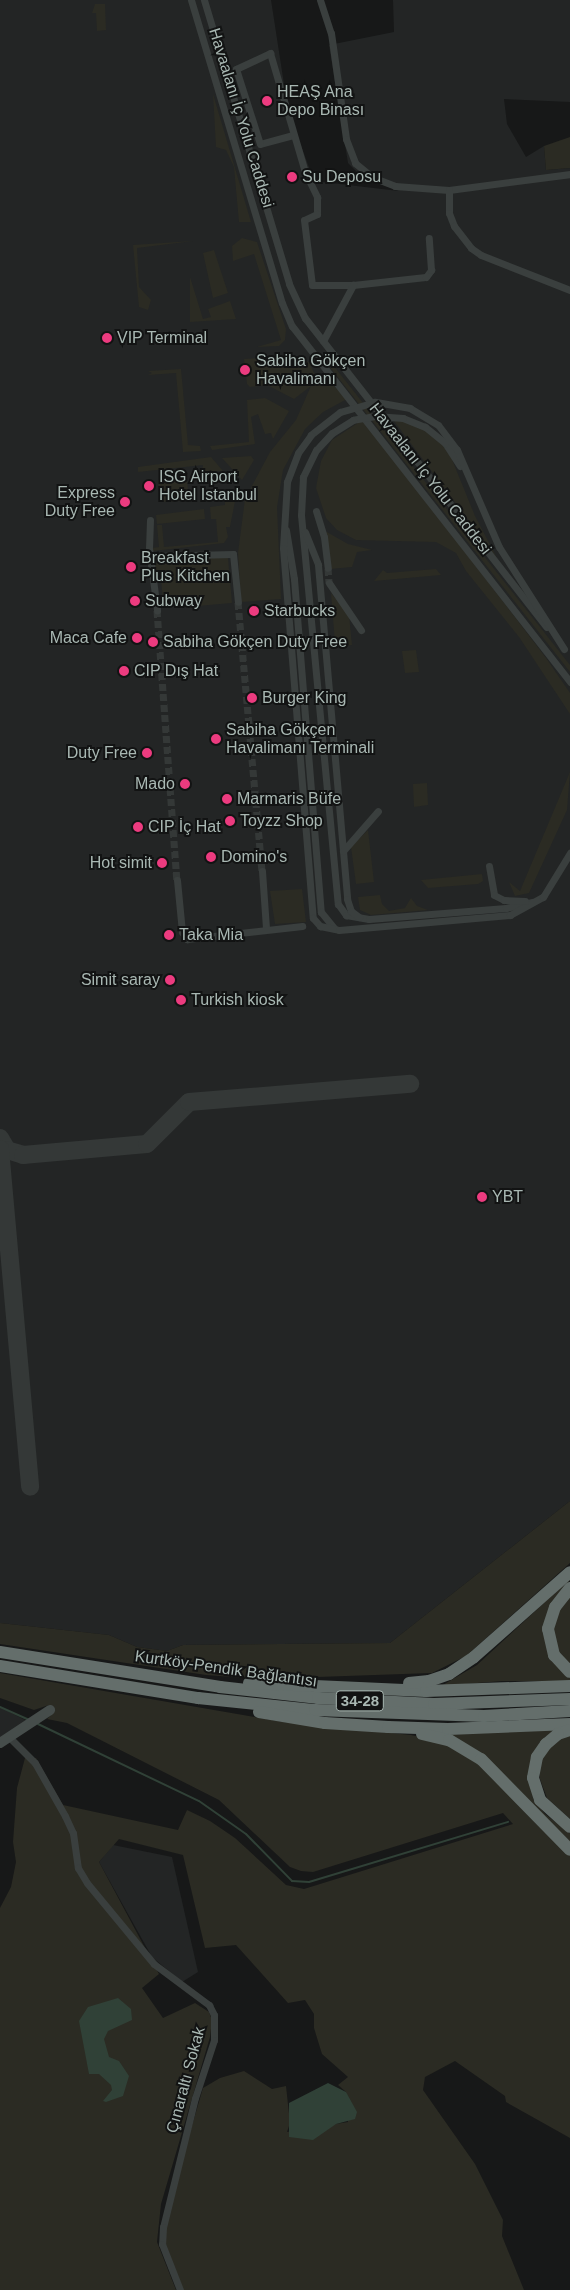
<!DOCTYPE html>
<html>
<head>
<meta charset="utf-8">
<style>
  body { margin:0 }
  #map { position:relative; width:570px; height:2290px; overflow:hidden; background:#171818; font-family:Arial,sans-serif }
  div>[style] { position:absolute }
  .built>* { inset:0; background:#232525 }
  .green>* { inset:0; background:#2b2b23 }
  .water>* { inset:0; background:#304137 }
  .stream>* { height:2px; margin:-1px; padding:0 1px; transform-origin:1px; border-radius:1px; background:#304137 }
  .taxiway>* { height:18px; margin:-9px; padding:0 9px; transform-origin:9px; border-radius:9px; background:#343837 }
  .street-tunnel>* { height:7px; margin-top:-3.5px; transform-origin:0; background:repeating-linear-gradient(90deg,#343837 0 7px,transparent 0 10.5px) }
  .street>* { height:7px; margin:-3.5px; padding:0 3.5px; transform-origin:3.5px; border-radius:3.5px; background:#3a3f3e }
  .secondary>* { height:10px; margin:-5px; padding:0 5px; transform-origin:5px; border-radius:5px; background:#464d4b }
  .highway>* { height:12px; margin:-6px; padding:0 6px; transform-origin:6px; border-radius:6px; background:#646e6b }
  .dots>* { width:14px; height:14px; translate:-50% -50%; box-sizing:border-box; border:2px solid #121313; border-radius:50% }
  span { translate:-50% -50%; white-space:nowrap; text-align:center; line-height:1.15; -webkit-text-stroke:4px #121313; paint-order:stroke }
  .shield-label span { padding:1px 4px; background:#121313; border:1px solid; border-radius:4px; -webkit-text-stroke-width:0 }
  .shield-label { font-size:15px; color:#a9b8b3; font-weight:700 }
  .poi-label { font-size:16px; color:#a9b8b3 }
  .left { translate:0 -50%; text-align:left }
  .right { translate:-100% -50%; text-align:right }
  .street-label { font-size:16px; color:#a9b8b3 }
</style>
</head>
<body>
<div id="map">
  <div class="built">
    <div style="clip-path:polygon(0 0,271px 0,288px 110px,314px 181px,399px 191px,362px 177px,348px 163px,329px 45px,394px 32px,393px 0,570px 0,570px 102px,504px 99px,507px 124px,526px 157px,544px 146px,546px 170px,570px 168px,570px 1501px,390px 1643px,183px 1645px,167px 1651px,137px 1647px,109px 1635px,0 1623px)"></div>
    <div style="clip-path:polygon(0 1707px,27px 1721px,0 1739px)"></div>
    <div style="clip-path:polygon(113px 1845px,172px 1857px,198px 1972px,182px 1982px,152px 1957px,99px 1862px)"></div>
  </div>
  <div class="green">
    <div style="clip-path:polygon(95px 4px,105px 4px,106px 30px,97px 31px,96px 13px,92px 13px)"></div>
    <div style="clip-path:polygon(213px 94px,251px 222px,239px 222px,234px 167px,226px 150px,216px 147px)"></div>
    <div style="clip-path:polygon(570px 137px,570px 168px,546px 170px,544px 146px)"></div>
    <div style="clip-path:polygon(242px 238px,257px 242px,286px 329px,285px 340px,279px 346px,257px 347px,281px 340px,254px 254px,233px 261px,232px 246px)"></div>
    <div style="clip-path:polygon(193px 241px,137px 248px,139px 287px,151px 300px,148px 310px,139px 307px,133px 245px)"></div>
    <div style="clip-path:polygon(214px 250px,228px 293px,213px 298px,203px 253px)"></div>
    <div style="clip-path:polygon(190px 277px,203px 319px,211px 317px,208px 309px,230px 301px,236px 319px,190px 322px)"></div>
    <div style="clip-path:polygon(290px 356px,309px 362px,315px 375px,324px 376px,347px 399px,323px 412px,305px 429px,283px 470px,277px 507px,281px 599px,241px 602px,238px 553px,245px 499px,270px 452px,296px 420px,311px 386px,294px 399px,267px 385px,250px 387px,247px 384px,244px 359px)"></div>
    <div style="clip-path:polygon(333px 365px,570px 665px,570px 672px,329px 366px)"></div>
    <div style="clip-path:polygon(181px 369px,188px 445px,200px 446px,201px 451px,183px 452px,176px 373px,148px 375px,152px 373px,148px 371px)"></div>
    <div style="clip-path:polygon(265px 398px,289px 411px,273px 439px,271px 433px,265px 434px,258px 414px,251px 417px,255px 444px,212px 450px,210px 446px,249px 442px,247px 400px)"></div>
    <div style="clip-path:polygon(391px 417px,405px 419px,438px 438px,451px 457px,475px 516px,497px 558px)"></div>
    <div style="clip-path:polygon(364px 419px,546px 658px,570px 693px,570px 714px,519px 637px,466px 571px,456px 553px,436px 542px,356px 540px,337px 530px,326px 518px,316px 488px,321px 461px,332px 440px)"></div>
    <div style="clip-path:polygon(251px 456px,254px 460px,242px 480px,222px 458px)"></div>
    <div style="clip-path:polygon(211px 457px,229px 478px,229px 482px,224px 482px,222px 471px,202px 472px,203px 465px,138px 472px,138px 467px)"></div>
    <div style="clip-path:polygon(187px 478px,188px 492px,179px 493px,180px 501px,160px 502px,158px 480px)"></div>
    <div style="clip-path:polygon(232px 492px,236px 496px,230px 527px,226px 527px,228px 537px,224px 543px,153px 551px,152px 548px,159px 547px,157px 525px,162px 525px,164px 547px,218px 542px,216px 519px,211px 519px,210px 507px,225px 505px,224px 493px)"></div>
    <div style="clip-path:polygon(204px 509px,205px 519px,157px 524px,156px 515px)"></div>
    <div style="clip-path:polygon(325px 531px,348px 544px,372px 550px,357px 552px,352px 567px,330px 569px)"></div>
    <div style="clip-path:polygon(219px 555px,228px 558px,232px 603px,185px 607px,184px 599px,163px 600px,161px 579px,156px 579px,154px 563px)"></div>
    <div style="clip-path:polygon(436px 569px,441px 575px,374px 581px,383px 570px,387px 573px)"></div>
    <div style="clip-path:polygon(331px 593px,349px 615px,352px 645px,337px 646px,335px 643px)"></div>
    <div style="clip-path:polygon(416px 650px,419px 672px,405px 673px,402px 651px)"></div>
    <div style="clip-path:polygon(570px 772px,567px 810px,529px 893px,515px 896px,509px 882px,520px 891px)"></div>
    <div style="clip-path:polygon(427px 783px,428px 805px,414px 807px,413px 784px)"></div>
    <div style="clip-path:polygon(368px 830px,374px 882px,356px 884px,351px 847px)"></div>
    <div style="clip-path:polygon(482px 874px,483px 881px,478px 884px,428px 888px,421px 880px)"></div>
    <div style="clip-path:polygon(302px 889px,306px 922px,275px 924px,270px 891px)"></div>
    <div style="clip-path:polygon(380px 895px,382px 904px,389px 911px,405px 908px,411px 898px,417px 906px,428px 910px,371px 915px,360px 910px,358px 897px)"></div>
    <div style="clip-path:polygon(570px 1501px,570px 1563px,466px 1656px,432px 1673px,260px 1679px,206px 1675px,0 1644px,0 1623px,109px 1635px,137px 1647px,167px 1651px,183px 1645px,390px 1643px)"></div>
    <div style="clip-path:polygon(570px 1579px,544px 1632px,552px 1661px,570px 1677px,570px 1681px,502px 1681px,441px 1686px,477px 1665px)"></div>
    <div style="clip-path:polygon(570px 1594px,570px 1666px,559px 1656px,552px 1635px,555px 1618px)"></div>
    <div style="clip-path:polygon(0 1673px,283px 1722px,411px 1735px,443px 1742px,480px 1764px,570px 1856px,570px 2138px,506px 2102px,505px 2096px,455px 2061px,425px 2077px,423px 2090px,475px 2164px,503px 2220px,502px 2236px,524px 2290px,183px 2290px,164px 2241px,170px 2201px,203px 2088px,220px 2078px,244px 2071px,272px 2089px,286px 2086px,290px 2123px,287px 2132px,348px 2122px,346px 2092px,338px 2085px,348px 2077px,322px 2054px,314px 2028px,314px 2014px,305px 2000px,288px 2003px,236px 1945px,205px 1948px,183px 1855px,119px 1839px,99px 1862px,159px 1974px,142px 1988px,163px 2018px,195px 2003px,209px 2012px,212px 2020px,210px 2037px,161px 2204px,157px 2242px,176px 2290px,0 2290px,0 1908px,11px 1887px,16px 1862px,13px 1842px,17px 1788px,25px 1758px,36px 1758px,63px 1805px,178px 1830px,187px 1810px,210px 1821px,235px 1838px,286px 1885px,304px 1889px,513px 1824px,503px 1813px,313px 1872px,301px 1871px,290px 1867px,219px 1800px,67px 1723px,47px 1719px,54px 1712px,49px 1705px,34px 1710px,0 1698px)"></div>
    <div style="clip-path:polygon(560px 1730px,545px 1737px,533px 1799px,545px 1814px,570px 1833px,570px 1844px,489px 1761px,438px 1732px)"></div>
    <div style="clip-path:polygon(570px 1735px,570px 1819px,547px 1798px,540px 1779px,540px 1764px,547px 1751px,559px 1739px)"></div>
  </div>
  <div class="water">
    <div style="clip-path:polygon(118px 1998px,131px 2009px,132px 2020px,108px 2031px,104px 2039px,109px 2057px,119px 2061px,129px 2076px,123px 2096px,106px 2102px,103px 2101px,112px 2090px,111px 2085px,99px 2074px,89px 2074px,79px 2021px,88px 2007px)"></div>
    <div style="clip-path:polygon(328px 2083px,346px 2092px,357px 2112px,355px 2119px,336px 2124px,313px 2140px,289px 2137px,289px 2103px)"></div>
  </div>
  <div class="stream">
    <div style="left:0;top:1707px;width:32px;rotate:24deg"></div>
    <div style="left:38px;top:1724px;width:178px;rotate:25.6deg"></div>
    <div style="left:199px;top:1801px;width:57px;rotate:35.1deg"></div>
    <div style="left:246px;top:1834px;width:66px;rotate:45.6deg"></div>
    <div style="left:292px;top:1881px;width:17px;rotate:3deg"></div>
    <div style="left:309px;top:1882px;width:208px;rotate:-16.8deg"></div>
  </div>
  <div class="taxiway">
    <div style="left:0;top:1138px;width:14px;rotate:60deg"></div>
    <div style="left:7px;top:1150px;width:17px;rotate:17deg"></div>
    <div style="left:23px;top:1155px;width:124px;rotate:-5.1deg"></div>
    <div style="left:147px;top:1144px;width:59px;rotate:-45deg"></div>
    <div style="left:189px;top:1102px;width:222px;rotate:-4.7deg"></div>
    <div style="left:0;top:1149px;width:339px;rotate:84.9deg"></div>
  </div>
  <div class="street-tunnel">
    <div style="left:328px;top:568px;width:15px;rotate:86deg"></div>
    <div style="left:238px;top:602px;width:270px;rotate:84.9deg"></div>
    <div style="left:157px;top:610px;width:271px;rotate:85.8deg"></div>
  </div>
  <div class="street">
    <div style="left:191px;top:0;width:316px;rotate:73.3deg"></div>
    <div style="left:282px;top:303px;width:25px;rotate:67deg"></div>
    <div style="left:292px;top:326px;width:452px;rotate:52deg"></div>
    <div style="left:204px;top:0;width:296px;rotate:73.3deg"></div>
    <div style="left:289px;top:284px;width:38px;rotate:65deg"></div>
    <div style="left:305px;top:318px;width:392px;rotate:52deg"></div>
    <div style="left:320px;top:0;width:35px;rotate:72deg"></div>
    <div style="left:331px;top:33px;width:107px;rotate:81.9deg"></div>
    <div style="left:346px;top:139px;width:26px;rotate:69deg"></div>
    <div style="left:355px;top:163px;width:22px;rotate:39deg"></div>
    <div style="left:372px;top:177px;width:25px;rotate:21deg"></div>
    <div style="left:395px;top:186px;width:54px;rotate:4.2deg"></div>
    <div style="left:449px;top:190px;width:122px;rotate:-7.5deg"></div>
    <div style="left:293px;top:135px;width:34px;rotate:165deg"></div>
    <div style="left:260px;top:144px;width:79px;rotate:-107.7deg"></div>
    <div style="left:236px;top:69px;width:38px;rotate:-25deg"></div>
    <div style="left:270px;top:53px;width:124px;rotate:73.6deg"></div>
    <div style="left:305px;top:172px;width:28px;rotate:64deg"></div>
    <div style="left:317px;top:197px;width:17px;rotate:90deg"></div>
    <div style="left:317px;top:214px;width:14px;rotate:155deg"></div>
    <div style="left:304px;top:220px;width:65px;rotate:83deg"></div>
    <div style="left:312px;top:285px;width:41px"></div>
    <div style="left:353px;top:285px;width:73px;rotate:-6.3deg"></div>
    <div style="left:426px;top:277px;width:9px;rotate:-54deg"></div>
    <div style="left:431px;top:270px;width:32px;rotate:-94deg"></div>
    <div style="left:449px;top:190px;width:23px;rotate:90deg"></div>
    <div style="left:449px;top:213px;width:14px;rotate:69deg"></div>
    <div style="left:454px;top:226px;width:28px;rotate:52deg"></div>
    <div style="left:471px;top:248px;width:12px;rotate:35deg"></div>
    <div style="left:481px;top:255px;width:96px;rotate:21.5deg"></div>
    <div style="left:323px;top:341px;width:64px;rotate:-61.8deg"></div>
    <div style="left:460px;top:466px;width:27px;rotate:-123deg"></div>
    <div style="left:445px;top:443px;width:26px;rotate:-141deg"></div>
    <div style="left:425px;top:427px;width:24px;rotate:-158deg"></div>
    <div style="left:403px;top:418px;width:28px;rotate:-176deg"></div>
    <div style="left:375px;top:416px;width:22px;rotate:170deg"></div>
    <div style="left:353px;top:420px;width:25px;rotate:148deg"></div>
    <div style="left:332px;top:433px;width:23px;rotate:133deg"></div>
    <div style="left:316px;top:450px;width:30px;rotate:116deg"></div>
    <div style="left:303px;top:477px;width:38px;rotate:93deg"></div>
    <div style="left:301px;top:515px;width:391px;rotate:84.6deg"></div>
    <div style="left:338px;top:904px;width:14px;rotate:54deg"></div>
    <div style="left:346px;top:915px;width:23px;rotate:10deg"></div>
    <div style="left:369px;top:919px;width:137px;rotate:-4.6deg"></div>
    <div style="left:506px;top:908px;width:27px;rotate:-13deg"></div>
    <div style="left:316px;top:511px;width:27px;rotate:73deg"></div>
    <div style="left:324px;top:537px;width:31px;rotate:83deg"></div>
    <div style="left:150px;top:520px;width:29px;rotate:92deg"></div>
    <div style="left:149px;top:549px;width:62px;rotate:82.5deg"></div>
    <div style="left:286px;top:530px;width:50px;rotate:80.7deg"></div>
    <div style="left:294px;top:579px;width:334px;rotate:85.4deg"></div>
    <div style="left:321px;top:912px;width:21px;rotate:51deg"></div>
    <div style="left:305px;top:532px;width:35px;rotate:68deg"></div>
    <div style="left:318px;top:565px;width:335px;rotate:85deg"></div>
    <div style="left:347px;top:899px;width:13px;rotate:72deg"></div>
    <div style="left:351px;top:911px;width:10px;rotate:37deg"></div>
    <div style="left:151px;top:556px;width:82px;rotate:-1.4deg"></div>
    <div style="left:233px;top:554px;width:48px;rotate:84.1deg"></div>
    <div style="left:329px;top:583px;width:57px;rotate:55.8deg"></div>
    <div style="left:564px;top:649px;width:121px;rotate:-122.5deg"></div>
    <div style="left:499px;top:547px;width:106px;rotate:-113.4deg"></div>
    <div style="left:457px;top:450px;width:31px;rotate:-127deg"></div>
    <div style="left:438px;top:425px;width:33px;rotate:-149deg"></div>
    <div style="left:410px;top:408px;width:36px;rotate:-170deg"></div>
    <div style="left:375px;top:402px;width:36px;rotate:164deg"></div>
    <div style="left:340px;top:412px;width:37px;rotate:142deg"></div>
    <div style="left:311px;top:435px;width:22px;rotate:126deg"></div>
    <div style="left:298px;top:453px;width:31px;rotate:111deg"></div>
    <div style="left:287px;top:482px;width:66px;rotate:93.5deg"></div>
    <div style="left:283px;top:548px;width:371px;rotate:85.4deg"></div>
    <div style="left:313px;top:918px;width:11px;rotate:49deg"></div>
    <div style="left:320px;top:926px;width:19px;rotate:12deg"></div>
    <div style="left:339px;top:930px;width:172px;rotate:-5deg"></div>
    <div style="left:510px;top:915px;width:38px;rotate:-29deg"></div>
    <div style="left:543px;top:897px;width:52px;rotate:-58.5deg"></div>
    <div style="left:343px;top:851px;width:53px;rotate:-48.8deg"></div>
    <div style="left:489px;top:866px;width:29px;rotate:80deg"></div>
    <div style="left:494px;top:895px;width:11px;rotate:27deg"></div>
    <div style="left:504px;top:900px;width:21px;rotate:3deg"></div>
    <div style="left:262px;top:871px;width:57px;rotate:86deg"></div>
    <div style="left:177px;top:880px;width:52px;rotate:84.5deg"></div>
    <div style="left:182px;top:932px;width:9px;rotate:54deg"></div>
    <div style="left:187px;top:939px;width:116px;rotate:-6.4deg"></div>
    <div style="left:10px;top:1738px;width:35px;rotate:45deg"></div>
    <div style="left:35px;top:1763px;width:61px;rotate:60.5deg"></div>
    <div style="left:65px;top:1816px;width:19px;rotate:65deg"></div>
    <div style="left:73px;top:1833px;width:35px;rotate:82deg"></div>
    <div style="left:78px;top:1868px;width:17px;rotate:59deg"></div>
    <div style="left:87px;top:1883px;width:105px;rotate:50.4deg"></div>
    <div style="left:154px;top:1964px;width:69px;rotate:36.7deg"></div>
    <div style="left:209px;top:2005px;width:11px;rotate:63deg"></div>
    <div style="left:214px;top:2015px;width:25px;rotate:90deg"></div>
    <div style="left:214px;top:2040px;width:61px;rotate:108.1deg"></div>
    <div style="left:195px;top:2098px;width:133px;rotate:103.9deg"></div>
    <div style="left:163px;top:2227px;width:17px;rotate:93deg"></div>
    <div style="left:162px;top:2244px;width:49px;rotate:68.6deg"></div>
  </div>
  <div class="secondary">
    <div style="left:0;top:1743px;width:60px;rotate:-33.4deg"></div>
  </div>
  <div class="highway">
    <div style="left:570px;top:1588px;width:24px;rotate:128deg"></div>
    <div style="left:555px;top:1607px;width:23px;rotate:108deg"></div>
    <div style="left:548px;top:1629px;width:27px;rotate:77deg"></div>
    <div style="left:554px;top:1655px;width:23px;rotate:47deg"></div>
    <div style="left:0;top:1652px;width:223px;rotate:9deg"></div>
    <div style="left:220px;top:1687px;width:99px;rotate:6.4deg"></div>
    <div style="left:318px;top:1698px;width:116px;rotate:3deg"></div>
    <div style="left:434px;top:1704px;width:136px;rotate:-2.1deg"></div>
    <div style="left:0;top:1666px;width:201px;rotate:9.2deg"></div>
    <div style="left:198px;top:1698px;width:118px;rotate:5.9deg"></div>
    <div style="left:315px;top:1710px;width:169px;rotate:2deg"></div>
    <div style="left:484px;top:1716px;width:86px;rotate:-3.3deg"></div>
    <div style="left:249px;top:1683px;width:177px;rotate:2.6deg"></div>
    <div style="left:426px;top:1691px;width:144px;rotate:-2deg"></div>
    <div style="left:409px;top:1683px;width:20px;rotate:-6deg"></div>
    <div style="left:429px;top:1681px;width:21px;rotate:-19deg"></div>
    <div style="left:449px;top:1674px;width:30px;rotate:-34deg"></div>
    <div style="left:474px;top:1657px;width:128px;rotate:-41.5deg"></div>
    <div style="left:259px;top:1712px;width:67px;rotate:9.5deg"></div>
    <div style="left:325px;top:1723px;width:63px;rotate:3.6deg"></div>
    <div style="left:388px;top:1727px;width:60px;rotate:1.9deg"></div>
    <div style="left:448px;top:1729px;width:122px;rotate:-2.3deg"></div>
    <div style="left:570px;top:1730px;width:13px;rotate:162deg"></div>
    <div style="left:558px;top:1734px;width:16px;rotate:140deg"></div>
    <div style="left:546px;top:1744px;width:16px;rotate:125deg"></div>
    <div style="left:537px;top:1757px;width:21px;rotate:101deg"></div>
    <div style="left:533px;top:1778px;width:23px;rotate:72deg"></div>
    <div style="left:540px;top:1800px;width:40px;rotate:42deg"></div>
    <div style="left:422px;top:1734px;width:28px;rotate:13deg"></div>
    <div style="left:449px;top:1740px;width:37px;rotate:31deg"></div>
    <div style="left:481px;top:1759px;width:127px;rotate:45.6deg"></div>
  </div>
  <div class="dots">
    <div style="left:267px;top:101px;background:#ec3b7f"></div>
    <div style="left:292px;top:177px;background:#ec3b7f"></div>
    <div style="left:107px;top:338px;background:#ec3b7f"></div>
    <div style="left:245px;top:370px;background:#ec3b7f"></div>
    <div style="left:149px;top:486px;background:#ec3b7f"></div>
    <div style="left:125px;top:502px;background:#ec3b7f"></div>
    <div style="left:131px;top:567px;background:#ec3b7f"></div>
    <div style="left:135px;top:601px;background:#ec3b7f"></div>
    <div style="left:254px;top:611px;background:#ec3b7f"></div>
    <div style="left:137px;top:638px;background:#ec3b7f"></div>
    <div style="left:153px;top:642px;background:#ec3b7f"></div>
    <div style="left:124px;top:671px;background:#ec3b7f"></div>
    <div style="left:252px;top:698px;background:#ec3b7f"></div>
    <div style="left:216px;top:739px;background:#ec3b7f"></div>
    <div style="left:147px;top:753px;background:#ec3b7f"></div>
    <div style="left:185px;top:784px;background:#ec3b7f"></div>
    <div style="left:227px;top:799px;background:#ec3b7f"></div>
    <div style="left:230px;top:821px;background:#ec3b7f"></div>
    <div style="left:138px;top:827px;background:#ec3b7f"></div>
    <div style="left:211px;top:857px;background:#ec3b7f"></div>
    <div style="left:162px;top:863px;background:#ec3b7f"></div>
    <div style="left:169px;top:935px;background:#ec3b7f"></div>
    <div style="left:170px;top:980px;background:#ec3b7f"></div>
    <div style="left:181px;top:1000px;background:#ec3b7f"></div>
    <div style="left:482px;top:1197px;background:#ec3b7f"></div>
  </div>
  <div class="shield-label">
    <span style="left:360px;top:1701px">34-28</span>
  </div>
  <div class="poi-label">
    <span class="left" style="left:277px;top:101px">HEAŞ Ana<br>Depo Binası</span>
    <span class="left" style="left:302px;top:177px">Su Deposu</span>
    <span class="left" style="left:117px;top:338px">VIP Terminal</span>
    <span class="left" style="left:256px;top:370px">Sabiha Gökçen<br>Havalimanı</span>
    <span class="left" style="left:159px;top:486px">ISG Airport<br>Hotel Istanbul</span>
    <span class="right" style="left:115px;top:502px">Express<br>Duty Free</span>
    <span class="left" style="left:141px;top:567px">Breakfast<br>Plus Kitchen</span>
    <span class="left" style="left:145px;top:601px">Subway</span>
    <span class="left" style="left:264px;top:611px">Starbucks</span>
    <span class="right" style="left:127px;top:638px">Maca Cafe</span>
    <span class="left" style="left:163px;top:642px">Sabiha Gökçen Duty Free</span>
    <span class="left" style="left:134px;top:671px">CIP Dış Hat</span>
    <span class="left" style="left:262px;top:698px">Burger King</span>
    <span class="left" style="left:226px;top:739px">Sabiha Gökçen<br>Havalimanı Terminali</span>
    <span class="right" style="left:137px;top:753px">Duty Free</span>
    <span class="right" style="left:175px;top:784px">Mado</span>
    <span class="left" style="left:237px;top:799px">Marmaris Büfe</span>
    <span class="left" style="left:240px;top:821px">Toyzz Shop</span>
    <span class="left" style="left:148px;top:827px">CIP İç Hat</span>
    <span class="left" style="left:221px;top:857px">Domino's</span>
    <span class="right" style="left:152px;top:863px">Hot simit</span>
    <span class="left" style="left:179px;top:935px">Taka Mia</span>
    <span class="right" style="left:160px;top:980px">Simit saray</span>
    <span class="left" style="left:191px;top:1000px">Turkish kiosk</span>
    <span class="left" style="left:492px;top:1197px">YBT</span>
  </div>
  <div class="street-label">
    <span style="left:241px;top:118px;rotate:73deg">Havaalanı İç Yolu Caddesi</span>
    <span style="left:430px;top:479px;rotate:52deg">Havaalanı İç Yolu Caddesi</span>
    <span style="left:226px;top:1669px;rotate:8deg">Kurtköy-Pendik Bağlantısı</span>
    <span style="left:186px;top:2080px;rotate:-75deg">Çınaraltı Sokak</span>
  </div>
</div>
</body>
</html>
